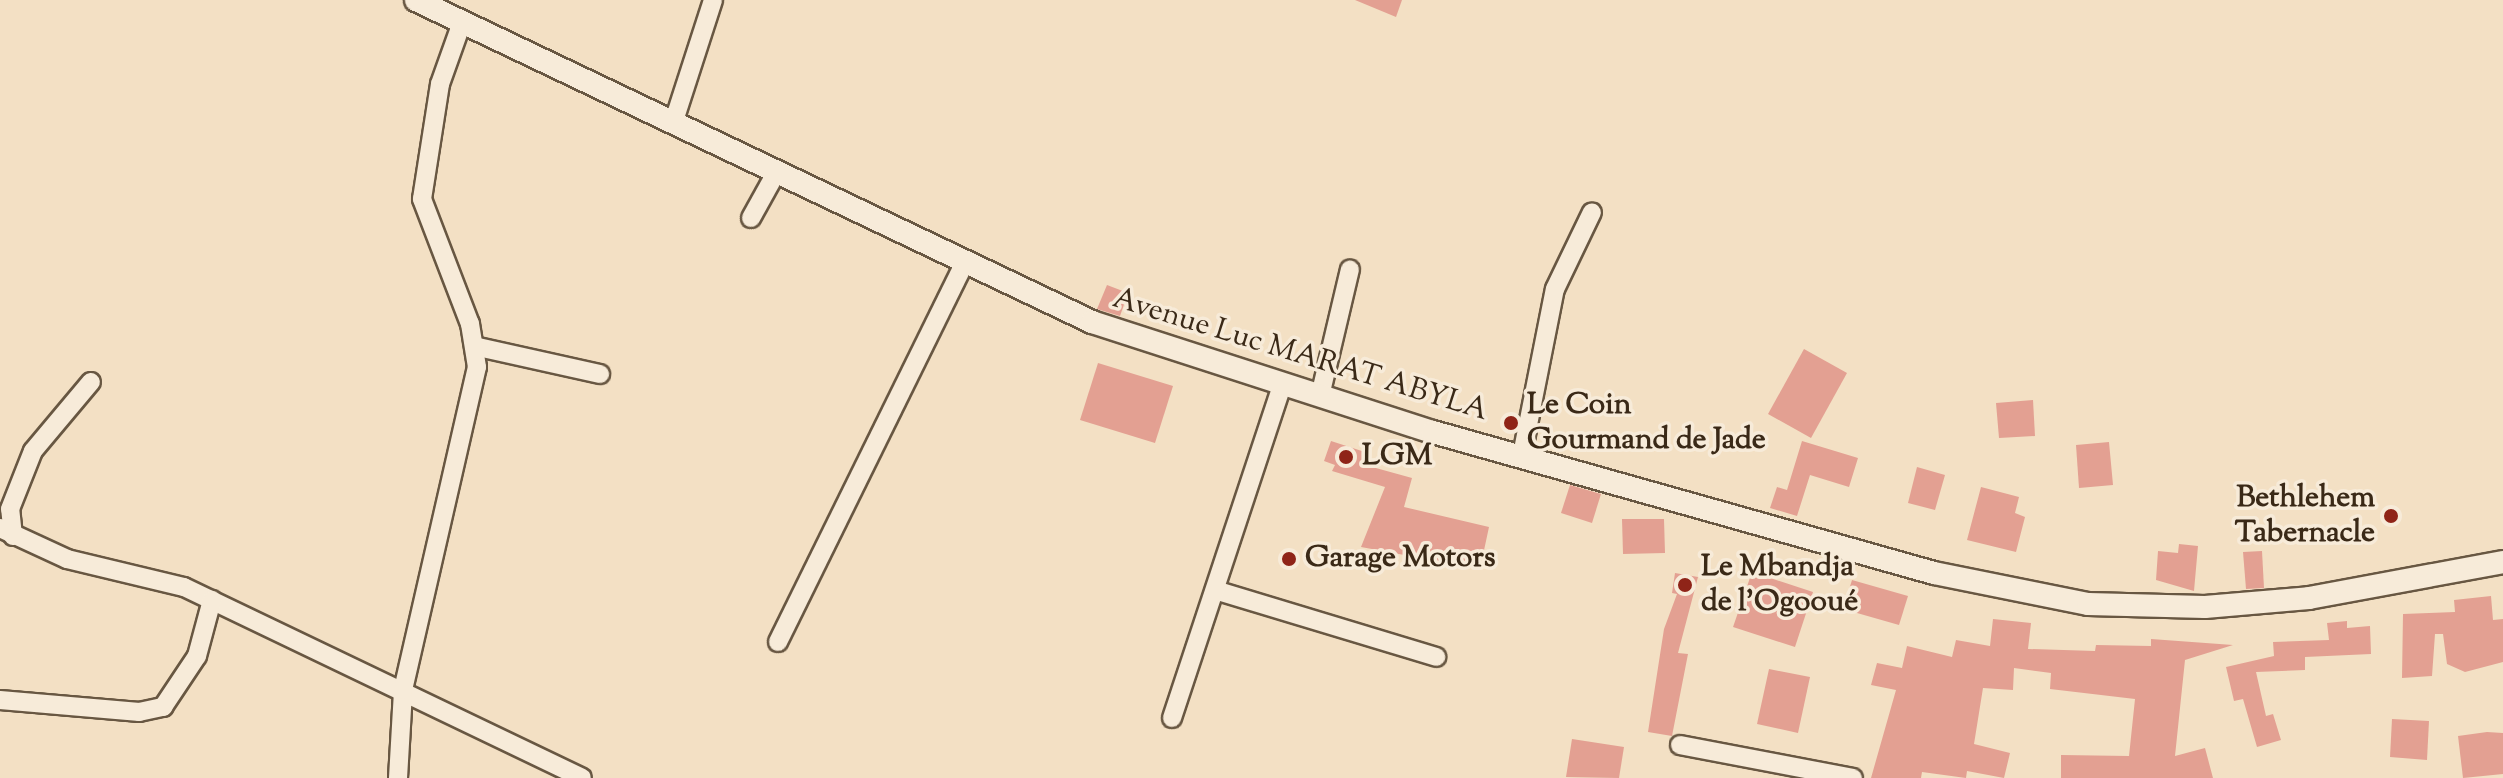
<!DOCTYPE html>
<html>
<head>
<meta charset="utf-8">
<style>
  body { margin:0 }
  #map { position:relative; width:2503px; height:778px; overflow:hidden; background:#f3e0c4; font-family:"Sorts Mill Goudy",serif }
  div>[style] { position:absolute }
  .building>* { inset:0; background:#e3a092 }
  .roads { filter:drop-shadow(2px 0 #685742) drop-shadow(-2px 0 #685742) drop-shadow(0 2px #685742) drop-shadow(0 -2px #685742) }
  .minor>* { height:18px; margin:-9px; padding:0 9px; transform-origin:9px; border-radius:9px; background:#f7ebd9 }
  .tertiary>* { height:22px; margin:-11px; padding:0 11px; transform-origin:11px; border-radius:11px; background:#f7ebd9 }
  .dots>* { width:22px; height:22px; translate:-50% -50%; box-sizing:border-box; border:4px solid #f7ebd9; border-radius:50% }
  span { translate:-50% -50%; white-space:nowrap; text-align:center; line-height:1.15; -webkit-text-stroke:7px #f7ebd9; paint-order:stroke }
  .street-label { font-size:30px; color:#3a2917 }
  .poi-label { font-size:30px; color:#3a2917; font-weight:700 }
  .left { translate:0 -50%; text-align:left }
  .right { translate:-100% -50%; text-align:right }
</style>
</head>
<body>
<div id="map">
  <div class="building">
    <div style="clip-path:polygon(1355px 0,1402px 0,1396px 17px)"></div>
    <div style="clip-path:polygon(1107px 285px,1128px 293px,1120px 316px,1097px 309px)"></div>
    <div style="clip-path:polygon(1804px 349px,1847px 373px,1811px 438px,1768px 414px)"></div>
    <div style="clip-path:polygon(1098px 363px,1173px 386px,1155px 443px,1080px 420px)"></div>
    <div style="clip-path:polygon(2033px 400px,2035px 436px,1999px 438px,1996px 403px)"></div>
    <div style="clip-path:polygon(1331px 441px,1368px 453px,1365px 465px,1412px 478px,1404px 507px,1489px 527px,1480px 569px,1361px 547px,1385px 487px,1332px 471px,1335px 465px,1324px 461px)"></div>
    <div style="clip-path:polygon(1802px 441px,1858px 458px,1849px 487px,1810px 475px,1797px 516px,1770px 508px,1777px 487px,1787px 490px)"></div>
    <div style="clip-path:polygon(2109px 442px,2113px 485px,2079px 488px,2076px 445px)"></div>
    <div style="clip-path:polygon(1917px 467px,1945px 475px,1935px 510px,1908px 503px)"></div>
    <div style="clip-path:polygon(1570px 485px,1601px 494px,1592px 523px,1561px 513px)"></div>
    <div style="clip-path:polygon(1981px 487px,2019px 497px,2015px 513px,2025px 517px,2016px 552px,1967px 540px)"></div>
    <div style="clip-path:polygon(1622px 519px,1664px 519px,1665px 553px,1623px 554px)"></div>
    <div style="clip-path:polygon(2179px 544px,2198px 546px,2194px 591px,2156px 580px,2158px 551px,2178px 553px)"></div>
    <div style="clip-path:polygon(2262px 551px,2264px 588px,2246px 589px,2243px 552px)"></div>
    <div style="clip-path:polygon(1752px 572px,1813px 592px,1795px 647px,1733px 627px)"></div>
    <div style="clip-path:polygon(1675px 573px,1698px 577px,1678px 653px,1688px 654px,1672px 736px,1648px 732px,1664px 629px,1677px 594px,1672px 593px)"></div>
    <div style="clip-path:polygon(1852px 580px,1908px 596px,1899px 625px,1843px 609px)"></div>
    <div style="clip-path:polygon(2491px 596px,2493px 620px,2503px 619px,2503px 662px,2465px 672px,2447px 664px,2443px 634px,2435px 634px,2432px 676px,2402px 678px,2403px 614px,2455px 612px,2454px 600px)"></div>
    <div style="clip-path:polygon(1993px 619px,2031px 623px,2028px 649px,2095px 651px,2096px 645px,2151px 646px,2151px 639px,2233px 645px,2185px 660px,2175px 756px,2205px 748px,2213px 778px,2061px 778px,2061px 755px,2129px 756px,2135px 699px,2050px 689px,2051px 673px,2014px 668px,2013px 690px,1983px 688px,1974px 744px,2010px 753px,2004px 778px,1967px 771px,1966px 778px,1922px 772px,1921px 778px,1871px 778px,1896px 690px,1871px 685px,1877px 663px,1902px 668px,1907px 646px,1952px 657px,1956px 640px,1990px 646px)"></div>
    <div style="clip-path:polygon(2347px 621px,2347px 628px,2370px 626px,2371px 654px,2305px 657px,2305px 670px,2256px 672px,2266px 716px,2273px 714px,2281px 740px,2257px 747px,2243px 699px,2234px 701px,2226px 667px,2274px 656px,2273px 642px,2329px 640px,2327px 623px)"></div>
    <div style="clip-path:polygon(1769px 669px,1810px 677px,1798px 733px,1757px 724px)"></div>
    <div style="clip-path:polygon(2392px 719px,2429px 721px,2427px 760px,2390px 757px)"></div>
    <div style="clip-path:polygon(2487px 732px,2503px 733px,2503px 774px,2463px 778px,2458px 736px)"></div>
    <div style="clip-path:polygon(1572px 739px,1624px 747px,1619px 778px,1566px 777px)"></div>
  </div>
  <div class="roads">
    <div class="minor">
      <div style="left:673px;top:124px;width:130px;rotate:-72.1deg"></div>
      <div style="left:751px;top:218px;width:54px;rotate:-61deg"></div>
      <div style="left:478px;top:347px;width:125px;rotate:12.5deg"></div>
      <div style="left:1320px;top:396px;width:130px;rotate:-76.7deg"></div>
      <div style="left:1522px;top:455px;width:169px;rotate:-78.8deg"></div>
      <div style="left:1555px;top:289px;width:85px;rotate:-64.3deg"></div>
      <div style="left:0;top:528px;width:74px;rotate:24.8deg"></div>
      <div style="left:67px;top:559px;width:120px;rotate:13.5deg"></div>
      <div style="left:184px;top:587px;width:441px;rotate:25.6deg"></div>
      <div style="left:13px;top:536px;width:27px;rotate:-96deg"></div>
      <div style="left:10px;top:509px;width:62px;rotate:-68.4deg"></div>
      <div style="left:33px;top:451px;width:90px;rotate:-50deg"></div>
      <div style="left:1218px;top:591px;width:228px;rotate:16.8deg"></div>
      <div style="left:778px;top:642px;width:419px;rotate:-63.8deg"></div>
      <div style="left:0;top:700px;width:140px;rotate:4.9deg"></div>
      <div style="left:139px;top:712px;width:25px;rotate:-12deg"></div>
      <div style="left:163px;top:707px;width:61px;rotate:-56.3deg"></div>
      <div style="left:197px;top:656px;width:58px;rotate:-75deg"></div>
      <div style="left:1172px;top:718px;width:351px;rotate:-71.7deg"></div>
      <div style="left:1680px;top:745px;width:176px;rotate:10.8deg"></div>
      <div style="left:398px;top:778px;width:88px;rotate:-86.7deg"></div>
      <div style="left:403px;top:690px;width:331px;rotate:-77.1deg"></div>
      <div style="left:477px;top:367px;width:44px;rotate:-99.2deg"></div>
      <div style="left:470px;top:324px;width:134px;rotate:-111deg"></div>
      <div style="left:422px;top:199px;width:116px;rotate:-81.1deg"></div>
      <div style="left:440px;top:84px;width:63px;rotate:-70.4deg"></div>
    </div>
    <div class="tertiary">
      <div style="left:416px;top:0;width:749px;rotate:25.47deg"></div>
      <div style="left:1092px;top:322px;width:358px;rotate:17.9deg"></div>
      <div style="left:1433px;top:432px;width:520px;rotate:15.72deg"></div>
      <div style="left:1934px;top:573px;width:157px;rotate:11.4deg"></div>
      <div style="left:2088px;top:604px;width:117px;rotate:1.5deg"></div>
      <div style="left:2205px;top:607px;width:104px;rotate:-4.9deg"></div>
      <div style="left:2309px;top:598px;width:197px;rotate:-10.5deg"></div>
    </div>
  </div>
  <div class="dots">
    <div style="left:1511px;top:423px;background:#8f2418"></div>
    <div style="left:1346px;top:457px;background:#8f2418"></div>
    <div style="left:2391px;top:516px;background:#8f2418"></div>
    <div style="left:1289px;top:559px;background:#8f2418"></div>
    <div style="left:1685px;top:585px;background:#8f2418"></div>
  </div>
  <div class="street-label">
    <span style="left:1300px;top:356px;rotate:17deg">Avenue Luc MARAT ABYLA</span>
  </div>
  <div class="poi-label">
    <span class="left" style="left:1527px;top:423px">Le Coin<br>Gourmand de Jade</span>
    <span class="left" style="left:1362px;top:457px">LGM</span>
    <span class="right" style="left:2375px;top:516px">Bethlehem<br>Tabernacle</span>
    <span class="left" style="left:1305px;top:559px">Garage Motors</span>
    <span class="left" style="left:1701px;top:585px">Le Mbandja<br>de l'Ogooué</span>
  </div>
</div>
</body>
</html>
